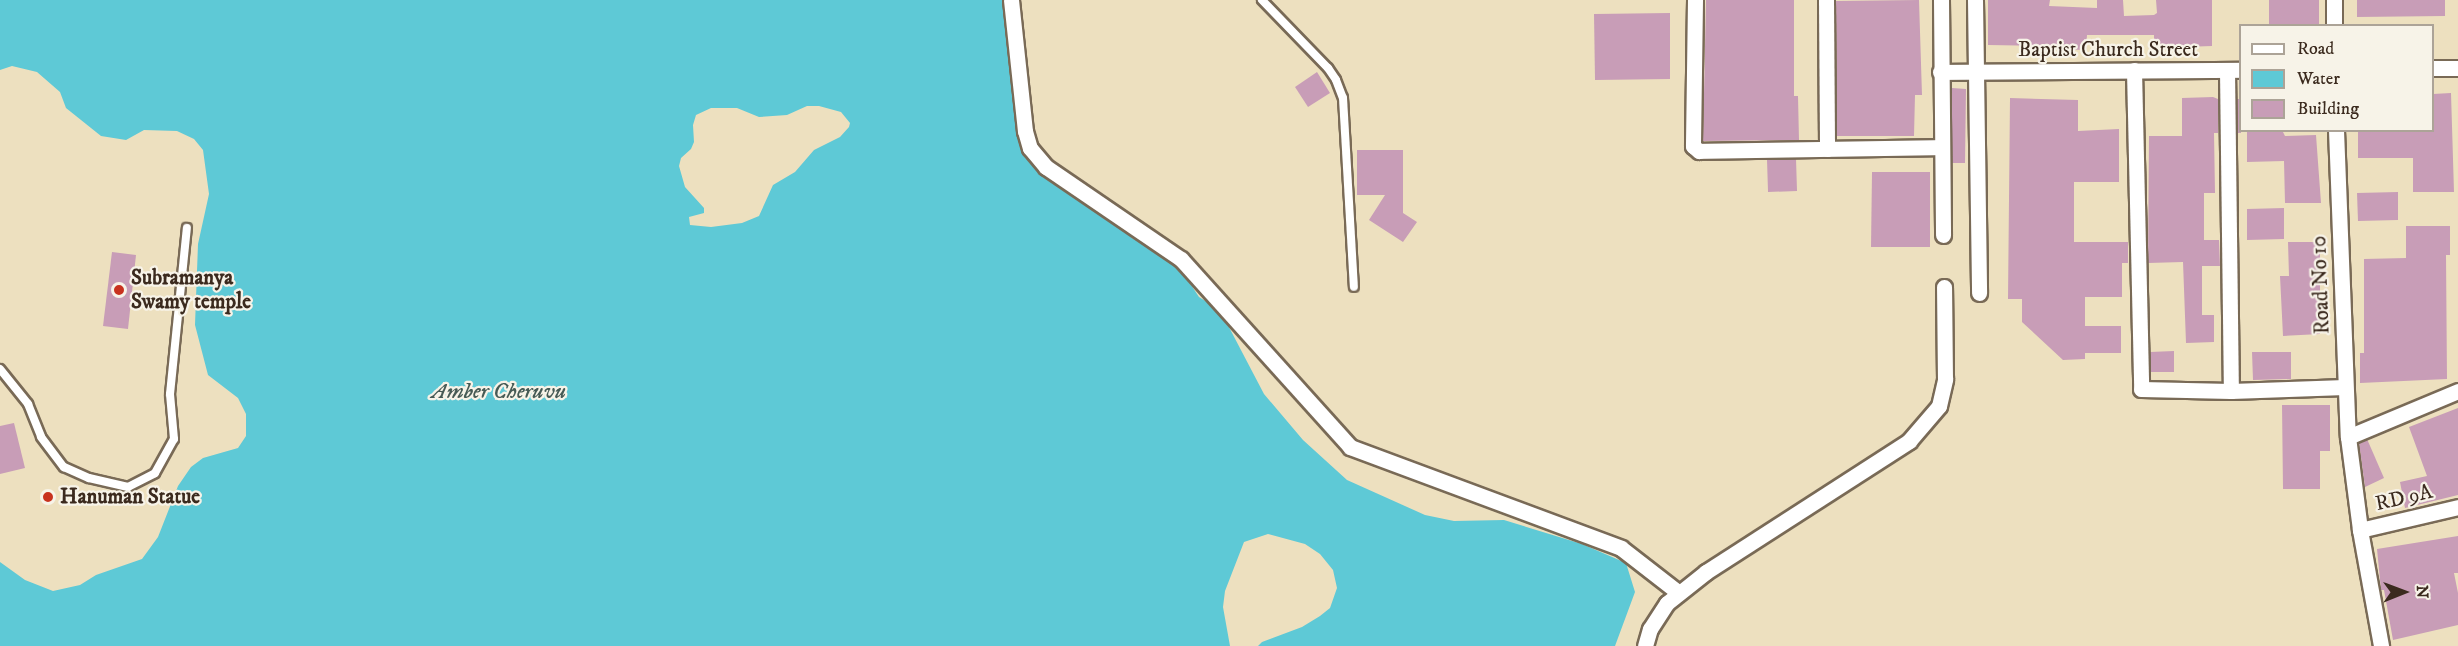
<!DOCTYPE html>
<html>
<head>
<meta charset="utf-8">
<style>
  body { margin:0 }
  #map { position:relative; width:2458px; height:646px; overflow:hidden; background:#ede0bf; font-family:"IM FELL DW Pica",serif }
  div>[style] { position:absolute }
  .water>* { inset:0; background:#5ec9d6 }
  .building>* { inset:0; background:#c89db7 }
  .roads { filter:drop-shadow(2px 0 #796a56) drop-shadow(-2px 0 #796a56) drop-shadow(0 2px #796a56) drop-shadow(0 -2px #796a56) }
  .service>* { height:8px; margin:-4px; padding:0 4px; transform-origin:4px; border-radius:4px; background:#fff }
  .minor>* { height:15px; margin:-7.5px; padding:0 7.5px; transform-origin:7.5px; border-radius:7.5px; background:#fff }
  .dots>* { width:16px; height:16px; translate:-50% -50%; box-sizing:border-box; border:3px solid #f7f3e8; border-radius:50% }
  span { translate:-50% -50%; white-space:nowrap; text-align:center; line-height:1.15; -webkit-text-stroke:4.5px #f7f3e8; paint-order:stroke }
  .street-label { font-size:21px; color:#3b2a1e }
  .poi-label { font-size:21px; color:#3b2a1e; font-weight:700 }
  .left { translate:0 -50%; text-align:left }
  .water-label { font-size:22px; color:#465a55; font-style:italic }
  .legend { position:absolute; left:2239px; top:24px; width:195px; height:108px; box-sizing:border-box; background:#f7f3e8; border:2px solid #aca397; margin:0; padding:8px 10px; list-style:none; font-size:18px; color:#3b2a1e }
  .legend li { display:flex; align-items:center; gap:12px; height:30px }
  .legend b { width:30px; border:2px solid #aca397 }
  .north { position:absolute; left:2374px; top:562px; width:60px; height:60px; -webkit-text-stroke:4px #f7f3e8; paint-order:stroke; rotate:89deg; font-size:16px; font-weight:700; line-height:24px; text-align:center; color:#3b2a1e }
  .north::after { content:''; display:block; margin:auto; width:21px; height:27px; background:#3b2a1e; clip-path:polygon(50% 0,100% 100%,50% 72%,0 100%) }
</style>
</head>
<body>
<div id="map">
  <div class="water">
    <div style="clip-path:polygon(evenodd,0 0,1006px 0,1009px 58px,1017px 131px,1037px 167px,1119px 221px,1132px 238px,1176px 262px,1199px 297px,1220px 310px,1264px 394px,1303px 440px,1347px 480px,1425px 515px,1454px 521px,1504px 520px,1582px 544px,1626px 563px,1635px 592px,1615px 646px,1258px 646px,1262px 642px,1302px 627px,1320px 616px,1330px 608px,1337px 588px,1333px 570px,1320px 554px,1305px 544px,1268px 534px,1244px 542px,1225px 591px,1223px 607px,1230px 646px,0 646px,0 562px,25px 580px,53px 591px,80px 585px,96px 575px,142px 559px,158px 537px,178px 486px,191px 467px,203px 458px,238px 448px,246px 436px,246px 414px,238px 398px,208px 375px,195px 325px,198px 244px,209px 194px,203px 150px,194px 139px,177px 131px,144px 130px,126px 140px,101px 136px,66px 108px,60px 92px,37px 72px,12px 66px,0 70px,0 0,807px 106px,819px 106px,841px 112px,850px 123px,849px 127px,840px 137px,814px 150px,795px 172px,773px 185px,759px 216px,742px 223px,711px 227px,690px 225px,689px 217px,704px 213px,704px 208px,685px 187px,679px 166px,681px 158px,691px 149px,694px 142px,693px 125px,696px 115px,711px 108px,737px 108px,759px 117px,787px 115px,807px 106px)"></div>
  </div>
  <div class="building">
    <div style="clip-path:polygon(1706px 0,1794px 0,1794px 96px,1798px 96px,1799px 140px,1703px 141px)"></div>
    <div style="clip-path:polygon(1919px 0,1922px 95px,1915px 95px,1914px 136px,1837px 136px,1836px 1px)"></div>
    <div style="clip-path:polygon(1988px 0,2050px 0,2049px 6px,2097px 8px,2097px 0,2123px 0,2124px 16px,2154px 15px,2157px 13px,2156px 0,2212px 0,2212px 46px,2154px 48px,2154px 35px,2087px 35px,2086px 50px,2056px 49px,2056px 46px,1988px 45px)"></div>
    <div style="clip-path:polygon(2269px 0,2319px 0,2319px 26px,2269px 26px)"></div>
    <div style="clip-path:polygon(2357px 0,2445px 0,2445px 16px,2357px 17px)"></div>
    <div style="clip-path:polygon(1670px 13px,1670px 79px,1595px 80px,1594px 14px)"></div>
    <div style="clip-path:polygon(1317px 72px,1330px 93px,1308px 107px,1295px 87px)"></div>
    <div style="clip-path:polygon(1952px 88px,1966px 89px,1965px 163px,1952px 163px)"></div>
    <div style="clip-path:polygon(2451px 93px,2454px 192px,2413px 192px,2413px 158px,2358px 158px,2358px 131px,2433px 130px,2433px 94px)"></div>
    <div style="clip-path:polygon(2213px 97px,2218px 99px,2218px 133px,2214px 133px,2215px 193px,2204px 193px,2204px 240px,2219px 240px,2220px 266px,2202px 266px,2202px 315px,2214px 315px,2214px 342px,2186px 343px,2183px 262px,2148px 263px,2149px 136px,2182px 136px,2182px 98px)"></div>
    <div style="clip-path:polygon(2010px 98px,2078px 100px,2078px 131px,2119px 129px,2119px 182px,2074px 182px,2074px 242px,2128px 242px,2128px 263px,2122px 263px,2122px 297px,2085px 297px,2085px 326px,2121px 326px,2121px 353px,2085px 353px,2085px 359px,2063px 360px,2022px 322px,2022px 299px,2008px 299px)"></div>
    <div style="clip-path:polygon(2237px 99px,2241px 99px,2241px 133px,2238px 133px)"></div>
    <div style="clip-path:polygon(2247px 130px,2282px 130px,2285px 136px,2316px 135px,2321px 203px,2285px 203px,2284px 161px,2247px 162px)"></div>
    <div style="clip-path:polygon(1357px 150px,1403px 150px,1403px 213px,1417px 222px,1403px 242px,1369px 220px,1385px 195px,1357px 195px)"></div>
    <div style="clip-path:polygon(1796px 159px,1797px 191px,1768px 192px,1767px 160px)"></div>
    <div style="clip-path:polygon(1872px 172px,1930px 172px,1930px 247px,1871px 247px)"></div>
    <div style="clip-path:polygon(2398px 192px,2398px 220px,2358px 221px,2357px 193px)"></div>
    <div style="clip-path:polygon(2284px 208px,2284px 239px,2247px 240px,2247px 209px)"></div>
    <div style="clip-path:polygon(2406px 226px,2450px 226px,2450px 255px,2446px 255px,2447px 379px,2360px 383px,2360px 353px,2364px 353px,2364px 259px,2406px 258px)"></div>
    <div style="clip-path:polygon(2288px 242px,2320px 242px,2320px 334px,2283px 336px,2280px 276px,2289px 276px)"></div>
    <div style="clip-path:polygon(112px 252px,136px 255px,128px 329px,103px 326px)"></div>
    <div style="clip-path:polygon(2174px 351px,2174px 372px,2150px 372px,2150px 352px)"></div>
    <div style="clip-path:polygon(2252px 352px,2291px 352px,2291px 379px,2253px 380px)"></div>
    <div style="clip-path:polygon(2282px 405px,2330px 405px,2330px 451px,2320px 451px,2320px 489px,2283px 489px)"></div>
    <div style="clip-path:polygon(2458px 408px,2458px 495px,2405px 508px,2400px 482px,2427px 476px,2409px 427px)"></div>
    <div style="clip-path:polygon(14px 423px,25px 468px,0 474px,0 426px)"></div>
    <div style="clip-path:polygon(2367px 439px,2384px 478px,2365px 487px,2359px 443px)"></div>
    <div style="clip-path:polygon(2458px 536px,2458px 573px,2454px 573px,2458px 593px,2458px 625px,2393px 640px,2384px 590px,2381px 590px,2377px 549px)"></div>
  </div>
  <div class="roads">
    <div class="service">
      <div style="left:1262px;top:0;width:95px;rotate:45.9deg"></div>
      <div style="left:1328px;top:68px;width:14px;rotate:56deg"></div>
      <div style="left:1336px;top:80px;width:19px;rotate:69deg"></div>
      <div style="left:1343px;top:98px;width:189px;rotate:86.7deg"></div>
      <div style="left:0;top:369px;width:45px;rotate:51.3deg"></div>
      <div style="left:28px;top:404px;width:35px;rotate:68deg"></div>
      <div style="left:41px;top:437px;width:38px;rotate:53deg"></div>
      <div style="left:64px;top:467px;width:27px;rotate:24deg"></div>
      <div style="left:89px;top:478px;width:40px;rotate:13deg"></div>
      <div style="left:128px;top:487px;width:30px;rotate:-27deg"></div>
      <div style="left:155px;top:473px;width:39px;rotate:-61deg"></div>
      <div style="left:174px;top:439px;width:45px;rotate:-95.1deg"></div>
      <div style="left:170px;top:394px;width:167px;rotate:-84.2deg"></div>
    </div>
    <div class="minor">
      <div style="left:1011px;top:0;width:132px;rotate:83.9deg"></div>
      <div style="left:1025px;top:131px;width:18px;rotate:74deg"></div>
      <div style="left:1030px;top:148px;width:25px;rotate:50deg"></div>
      <div style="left:1046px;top:167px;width:163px;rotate:34.3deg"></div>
      <div style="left:1181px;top:259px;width:253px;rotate:48deg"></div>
      <div style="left:1350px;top:447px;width:289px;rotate:20.4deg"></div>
      <div style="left:1621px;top:548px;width:73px;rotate:37.8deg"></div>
      <div style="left:1695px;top:0;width:146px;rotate:90.8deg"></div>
      <div style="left:1693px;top:146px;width:8px;rotate:40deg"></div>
      <div style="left:1699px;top:151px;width:242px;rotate:-0.9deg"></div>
      <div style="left:1826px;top:0;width:149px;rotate:89.6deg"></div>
      <div style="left:1941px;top:0;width:235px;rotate:89.5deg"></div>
      <div style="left:1975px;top:0;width:293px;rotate:89.2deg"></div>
      <div style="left:2334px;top:0;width:26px;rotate:90deg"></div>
      <div style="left:2432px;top:68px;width:26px"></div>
      <div style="left:2134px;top:70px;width:319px;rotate:88.7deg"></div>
      <div style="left:2141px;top:389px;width:90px;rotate:1.3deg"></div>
      <div style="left:2231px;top:391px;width:114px;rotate:-2deg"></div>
      <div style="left:2227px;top:70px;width:321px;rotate:89.3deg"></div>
      <div style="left:1940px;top:72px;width:300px;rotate:-0.4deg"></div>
      <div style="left:2336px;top:130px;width:307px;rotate:87.8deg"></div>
      <div style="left:2348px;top:437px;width:94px;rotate:82.6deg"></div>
      <div style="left:2360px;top:530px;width:118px;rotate:79.7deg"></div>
      <div style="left:2348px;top:437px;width:119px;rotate:-22.7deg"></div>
      <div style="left:2360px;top:530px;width:101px;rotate:-13.2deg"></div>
      <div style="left:1645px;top:646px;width:18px;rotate:-74deg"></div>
      <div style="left:1650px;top:629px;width:31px;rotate:-57deg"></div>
      <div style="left:1667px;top:603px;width:50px;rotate:-38.5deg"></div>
      <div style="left:1706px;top:572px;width:242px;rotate:-32.8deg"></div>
      <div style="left:1909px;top:441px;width:46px;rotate:-49.4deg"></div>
      <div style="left:1939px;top:406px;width:28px;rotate:-77deg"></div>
      <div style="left:1945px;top:379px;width:92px;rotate:-90.6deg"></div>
    </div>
  </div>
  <div class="dots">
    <div style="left:119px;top:290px;background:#c8321e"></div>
    <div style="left:48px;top:497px;background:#c8321e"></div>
  </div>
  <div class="street-label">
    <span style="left:2108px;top:50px">Baptist Church Street</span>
    <span style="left:2321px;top:285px;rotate:-92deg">Road No 10</span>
    <span style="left:2404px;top:498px;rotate:-13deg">RD 9A</span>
  </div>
  <div class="poi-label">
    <span class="left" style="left:131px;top:290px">Subramanya<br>Swamy temple</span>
    <span class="left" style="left:60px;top:497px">Hanuman Statue</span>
  </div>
  <div class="water-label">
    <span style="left:499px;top:392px">Amber Cheruvu</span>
  </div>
  <ul class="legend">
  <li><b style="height:8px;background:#fff"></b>Road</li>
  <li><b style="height:16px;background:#5ec9d6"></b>Water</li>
  <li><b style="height:16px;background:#c89db7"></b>Building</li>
  </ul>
  <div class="north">N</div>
</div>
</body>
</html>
